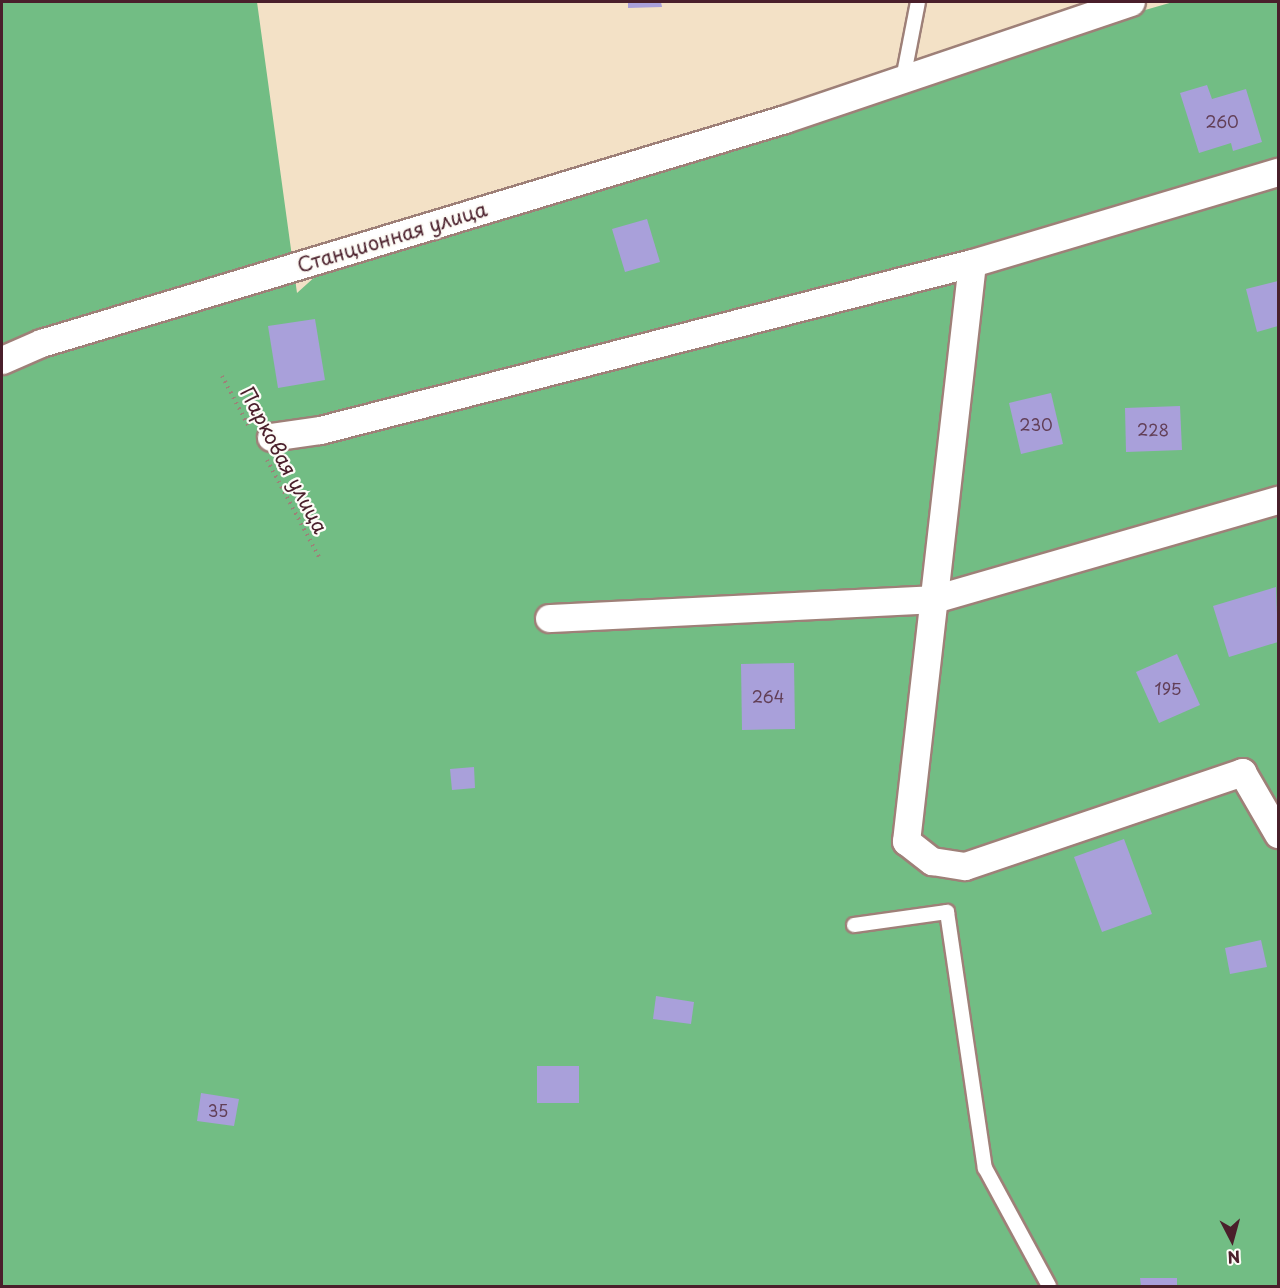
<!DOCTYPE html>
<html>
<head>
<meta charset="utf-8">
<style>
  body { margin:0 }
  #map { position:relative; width:1280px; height:1288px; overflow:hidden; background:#f3e1c6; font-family:"Playpen Sans",sans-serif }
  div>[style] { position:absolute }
  .forest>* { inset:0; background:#72bd84 }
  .building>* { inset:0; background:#a9a0da }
  .path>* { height:4px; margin-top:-2px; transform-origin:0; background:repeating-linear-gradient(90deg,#9e8078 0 1.5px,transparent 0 6px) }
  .roads { filter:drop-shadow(2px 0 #9e8078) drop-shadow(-2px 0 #9e8078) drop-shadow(0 2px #9e8078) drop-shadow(0 -2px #9e8078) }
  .lane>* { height:14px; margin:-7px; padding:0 7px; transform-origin:7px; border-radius:7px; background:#fff }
  .street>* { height:27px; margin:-13.5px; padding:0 13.5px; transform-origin:13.5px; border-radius:13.5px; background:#fff }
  span { translate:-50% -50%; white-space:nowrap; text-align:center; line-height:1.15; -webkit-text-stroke:4.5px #fdfcf7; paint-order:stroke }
  .number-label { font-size:16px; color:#623f57 }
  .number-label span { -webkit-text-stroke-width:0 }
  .street-label { font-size:20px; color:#4a1f2b }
  .frame { position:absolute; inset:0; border:3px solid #4a1f2b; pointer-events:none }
  .north { position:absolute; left:1202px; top:1210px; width:60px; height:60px; -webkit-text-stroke:4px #fdfcf7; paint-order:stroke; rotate:174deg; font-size:16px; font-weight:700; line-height:24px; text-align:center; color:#4a1f2b }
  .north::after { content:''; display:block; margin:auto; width:21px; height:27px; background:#4a1f2b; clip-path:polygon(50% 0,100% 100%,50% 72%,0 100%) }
</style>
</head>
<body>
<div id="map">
  <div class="forest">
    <div style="clip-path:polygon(2px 2px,257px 2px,297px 293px,358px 238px,447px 210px,1173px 2px,1278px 2px,1278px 1286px,2px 1286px)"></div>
  </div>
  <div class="building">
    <div style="clip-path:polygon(628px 2px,661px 2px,662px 7px,628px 8px)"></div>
    <div style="clip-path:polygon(1207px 85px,1212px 99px,1246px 89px,1262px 142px,1233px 151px,1231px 143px,1199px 153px,1180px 93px)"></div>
    <div style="clip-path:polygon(647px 219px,660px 262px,625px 272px,612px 229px)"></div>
    <div style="clip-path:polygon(1278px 281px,1278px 326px,1257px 332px,1246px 289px)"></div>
    <div style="clip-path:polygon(315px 319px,325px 380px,278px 388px,268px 326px)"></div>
    <div style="clip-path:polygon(1051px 393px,1063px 444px,1021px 454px,1009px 403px)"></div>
    <div style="clip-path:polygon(1180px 406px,1182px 450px,1126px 452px,1125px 408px)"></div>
    <div style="clip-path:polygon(1276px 587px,1278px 642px,1229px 657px,1213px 606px)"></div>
    <div style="clip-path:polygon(1177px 654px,1200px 705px,1159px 723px,1136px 672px)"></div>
    <div style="clip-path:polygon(794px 663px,795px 729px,742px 730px,741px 664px)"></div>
    <div style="clip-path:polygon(474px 767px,475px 788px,452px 790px,450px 769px)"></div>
    <div style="clip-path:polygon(1124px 839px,1152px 914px,1102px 932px,1074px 857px)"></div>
    <div style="clip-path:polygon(1261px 940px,1267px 967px,1230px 974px,1225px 948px)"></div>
    <div style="clip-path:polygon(656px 996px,694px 1002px,691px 1024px,653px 1019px)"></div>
    <div style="clip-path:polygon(537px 1066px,579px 1066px,579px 1103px,537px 1103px)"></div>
    <div style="clip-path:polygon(201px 1093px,239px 1099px,234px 1126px,197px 1121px)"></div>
    <div style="clip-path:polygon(1140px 1278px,1177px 1278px,1177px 1286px,1141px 1286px)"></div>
  </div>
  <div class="path">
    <div style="left:222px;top:376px;width:58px;rotate:62.1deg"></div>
    <div style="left:267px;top:460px;width:110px;rotate:61.8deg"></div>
  </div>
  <div class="roads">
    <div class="lane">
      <div style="left:903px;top:79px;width:78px;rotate:-79deg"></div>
      <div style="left:854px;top:925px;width:94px;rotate:-8deg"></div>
      <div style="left:947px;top:912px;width:259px;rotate:81.6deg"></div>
      <div style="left:985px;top:1168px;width:134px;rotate:61.5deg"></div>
    </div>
    <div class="street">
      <div style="left:972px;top:263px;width:582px;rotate:96.51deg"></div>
      <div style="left:906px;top:841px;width:33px;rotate:38deg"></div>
      <div style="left:932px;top:861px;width:33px;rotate:9deg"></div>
      <div style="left:965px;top:866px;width:293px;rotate:-18.7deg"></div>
      <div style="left:1242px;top:772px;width:72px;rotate:59.9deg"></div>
      <div style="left:2px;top:360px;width:43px;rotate:-23.6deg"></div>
      <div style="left:41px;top:343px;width:777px;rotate:-16.76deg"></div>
      <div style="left:785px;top:119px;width:365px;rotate:-18.7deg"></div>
      <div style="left:271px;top:437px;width:49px;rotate:-8.1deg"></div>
      <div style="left:320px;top:430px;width:673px;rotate:-14.37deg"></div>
      <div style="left:972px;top:263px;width:319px;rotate:-16.6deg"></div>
      <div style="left:549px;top:618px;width:385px;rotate:-2.8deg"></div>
      <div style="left:934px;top:599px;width:358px;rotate:-16.1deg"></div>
    </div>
  </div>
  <div class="number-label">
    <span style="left:1222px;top:121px">260</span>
    <span style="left:1036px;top:424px">230</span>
    <span style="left:1153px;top:429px">228</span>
    <span style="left:1168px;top:688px">195</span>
    <span style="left:768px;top:696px">264</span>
    <span style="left:218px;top:1110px">35</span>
  </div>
  <div class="street-label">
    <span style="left:392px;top:237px;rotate:-17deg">Станционная улица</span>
    <span style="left:284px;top:460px;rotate:62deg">Парковая улица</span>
  </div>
  <div class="frame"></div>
  <div class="north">N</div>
</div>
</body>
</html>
